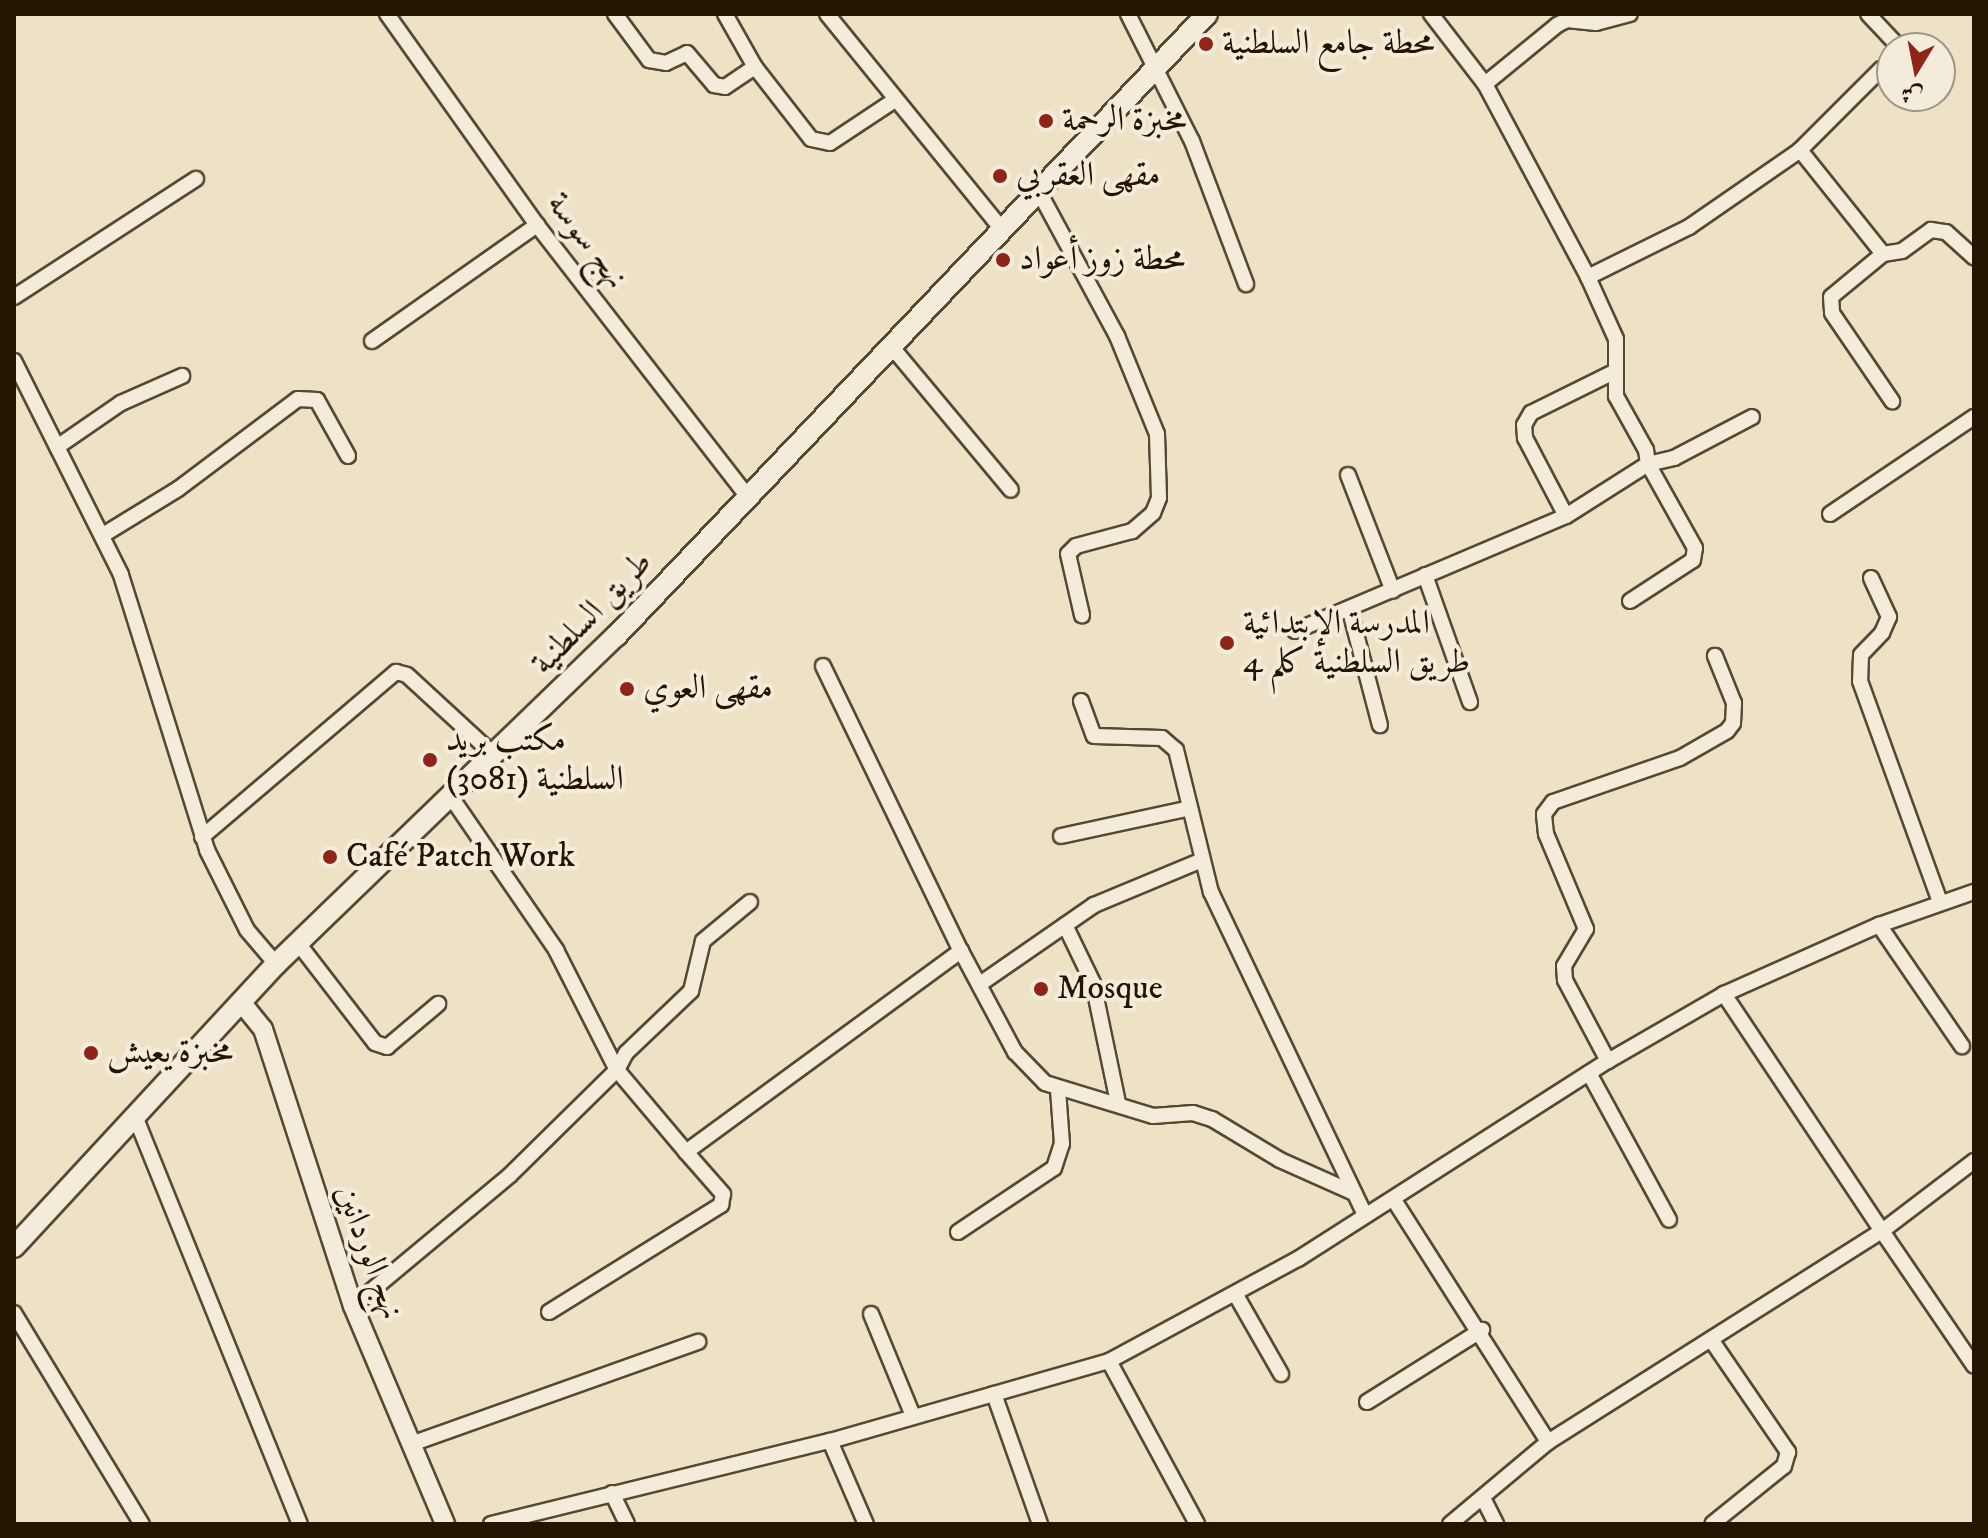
<!DOCTYPE html>
<html>
<head>
<meta charset="utf-8">
<style>
  body { margin:0 }
  #map { position:relative; width:1988px; height:1538px; overflow:hidden; background:#ede2c6; font-family:"IM FELL DW Pica",Amiri,serif }
  div>[style] { position:absolute }
  .roads { filter:drop-shadow(2px 0 #574832) drop-shadow(-2px 0 #574832) drop-shadow(0 2px #574832) drop-shadow(0 -2px #574832) }
  .minor>* { height:14px; margin:-7px; padding:0 7px; transform-origin:7px; border-radius:7px; background:#f3ecda }
  .tertiary>* { height:18px; margin:-9px; padding:0 9px; transform-origin:9px; border-radius:9px; background:#f3ecda }
  .secondary>* { height:20px; margin:-10px; padding:0 10px; transform-origin:10px; border-radius:10px; background:#f3ecda }
  .dots>* { width:22px; height:22px; translate:-50% -50%; box-sizing:border-box; border:4px solid #f3ecda; border-radius:50% }
  span { translate:-50% -50%; white-space:nowrap; text-align:center; line-height:1.15; -webkit-text-stroke:8px #f3ecda; paint-order:stroke }
  .poi-label { font-size:34px; color:#251400 }
  .left { translate:0 -50%; text-align:left }
  .street-label { font-size:34px; color:#251400 }
  .frame { position:absolute; inset:0; border:16px solid #251400; pointer-events:none }
  .north { position:absolute; left:1876px; top:32px; width:80px; height:80px; box-sizing:border-box; background:#f3ecda; border:2px solid #a19683; border-radius:50%; rotate:190deg; font-size:22px; font-weight:700; line-height:32px; text-align:center; color:#251400 }
  .north::after { content:''; display:block; margin:auto; width:28px; height:36px; background:#8f2418; clip-path:polygon(50% 0,100% 100%,50% 72%,0 100%) }
</style>
</head>
<body>
<div id="map">
  <div class="roads">
    <div class="minor">
      <div style="left:387px;top:14px;width:259px;rotate:54.6deg"></div>
      <div style="left:537px;top:225px;width:344px;rotate:52.2deg"></div>
      <div style="left:615px;top:14px;width:57px;rotate:53.5deg"></div>
      <div style="left:649px;top:60px;width:17px;rotate:10deg"></div>
      <div style="left:666px;top:63px;width:23px;rotate:-25deg"></div>
      <div style="left:687px;top:53px;width:42px;rotate:49.8deg"></div>
      <div style="left:714px;top:85px;width:11px;rotate:10deg"></div>
      <div style="left:725px;top:87px;width:36px;rotate:-34deg"></div>
      <div style="left:755px;top:67px;width:91px;rotate:52.1deg"></div>
      <div style="left:811px;top:139px;width:19px;rotate:12deg"></div>
      <div style="left:830px;top:143px;width:78px;rotate:-33.5deg"></div>
      <div style="left:725px;top:14px;width:61px;rotate:60.5deg"></div>
      <div style="left:827px;top:14px;width:277px;rotate:50.9deg"></div>
      <div style="left:1128px;top:14px;width:142px;rotate:63.3deg"></div>
      <div style="left:1192px;top:141px;width:153px;rotate:69.3deg"></div>
      <div style="left:1431px;top:14px;width:88px;rotate:52.4deg"></div>
      <div style="left:1485px;top:84px;width:219px;rotate:61.9deg"></div>
      <div style="left:1588px;top:277px;width:113px;rotate:-26.3deg"></div>
      <div style="left:1689px;top:227px;width:135px;rotate:-34.7deg"></div>
      <div style="left:1800px;top:150px;width:133px;rotate:51.4deg"></div>
      <div style="left:1883px;top:254px;width:19px;rotate:-9deg"></div>
      <div style="left:1902px;top:251px;width:36px;rotate:-36deg"></div>
      <div style="left:1931px;top:230px;width:15px;rotate:8deg"></div>
      <div style="left:1946px;top:232px;width:38px;rotate:42deg"></div>
      <div style="left:1868px;top:14px;width:47px;rotate:46.7deg"></div>
      <div style="left:1485px;top:84px;width:93px;rotate:-39.3deg"></div>
      <div style="left:1557px;top:25px;width:11px;rotate:-27deg"></div>
      <div style="left:1567px;top:20px;width:29px;rotate:6deg"></div>
      <div style="left:1596px;top:23px;width:35px;rotate:-15deg"></div>
      <div style="left:1800px;top:150px;width:115px;rotate:-45deg"></div>
      <div style="left:1038px;top:190px;width:166px;rotate:61.6deg"></div>
      <div style="left:1117px;top:336px;width:106px;rotate:67.8deg"></div>
      <div style="left:1157px;top:434px;width:64px;rotate:88.2deg"></div>
      <div style="left:1159px;top:498px;width:16px;rotate:112deg"></div>
      <div style="left:1153px;top:513px;width:28px;rotate:139deg"></div>
      <div style="left:1132px;top:531px;width:58px;rotate:165deg"></div>
      <div style="left:1076px;top:546px;width:11px;rotate:135deg"></div>
      <div style="left:1068px;top:554px;width:63px;rotate:77.1deg"></div>
      <div style="left:1883px;top:254px;width:67px;rotate:140.4deg"></div>
      <div style="left:1831px;top:297px;width:16px;rotate:86deg"></div>
      <div style="left:1832px;top:313px;width:107px;rotate:55.7deg"></div>
      <div style="left:14px;top:297px;width:217px;rotate:-33deg"></div>
      <div style="left:372px;top:341px;width:202px;rotate:-35.1deg"></div>
      <div style="left:891px;top:346px;width:187px;rotate:50.2deg"></div>
      <div style="left:14px;top:361px;width:239px;rotate:63.4deg"></div>
      <div style="left:121px;top:575px;width:288px;rotate:72.6deg"></div>
      <div style="left:207px;top:850px;width:89px;rotate:63.4deg"></div>
      <div style="left:247px;top:930px;width:45px;rotate:49.5deg"></div>
      <div style="left:57px;top:447px;width:78px;rotate:-34.5deg"></div>
      <div style="left:121px;top:403px;width:67px;rotate:-23.9deg"></div>
      <div style="left:1348px;top:475px;width:124px;rotate:68.8deg"></div>
      <div style="left:1830px;top:514px;width:174px;rotate:-34deg"></div>
      <div style="left:1566px;top:516px;width:88px;rotate:-117.7deg"></div>
      <div style="left:1525px;top:438px;width:13px;rotate:-94deg"></div>
      <div style="left:1524px;top:425px;width:14px;rotate:-60deg"></div>
      <div style="left:1531px;top:413px;width:93px;rotate:-26.3deg"></div>
      <div style="left:103px;top:535px;width:88px;rotate:-31.5deg"></div>
      <div style="left:178px;top:489px;width:150px;rotate:-36.9deg"></div>
      <div style="left:298px;top:399px;width:19px;rotate:3deg"></div>
      <div style="left:317px;top:400px;width:64px;rotate:61deg"></div>
      <div style="left:1425px;top:575px;width:135px;rotate:70.5deg"></div>
      <div style="left:1871px;top:578px;width:43px;rotate:65.2deg"></div>
      <div style="left:1889px;top:617px;width:17px;rotate:114deg"></div>
      <div style="left:1882px;top:633px;width:30px;rotate:134deg"></div>
      <div style="left:1861px;top:655px;width:26px;rotate:92deg"></div>
      <div style="left:1860px;top:681px;width:235px;rotate:70.1deg"></div>
      <div style="left:1630px;top:601px;width:75px;rotate:-33.1deg"></div>
      <div style="left:1693px;top:560px;width:12px;rotate:-81deg"></div>
      <div style="left:1695px;top:548px;width:96px;rotate:-119.2deg"></div>
      <div style="left:1648px;top:464px;width:27px;rotate:-13deg"></div>
      <div style="left:1674px;top:458px;width:88px;rotate:-27.7deg"></div>
      <div style="left:1350px;top:611px;width:118px;rotate:75.3deg"></div>
      <div style="left:1295px;top:631px;width:294px;rotate:-23deg"></div>
      <div style="left:1566px;top:516px;width:97px;rotate:-32.4deg"></div>
      <div style="left:1648px;top:464px;width:14px;rotate:-98deg"></div>
      <div style="left:1646px;top:450px;width:62px;rotate:-119.1deg"></div>
      <div style="left:1616px;top:396px;width:57px;rotate:-90deg"></div>
      <div style="left:1616px;top:339px;width:68px;rotate:-114.3deg"></div>
      <div style="left:823px;top:666px;width:317px;rotate:64.2deg"></div>
      <div style="left:1081px;top:701px;width:37px;rotate:70deg"></div>
      <div style="left:1094px;top:736px;width:68px;rotate:1.7deg"></div>
      <div style="left:1162px;top:738px;width:18px;rotate:41deg"></div>
      <div style="left:1176px;top:750px;width:146px;rotate:76.2deg"></div>
      <div style="left:1211px;top:892px;width:358px;rotate:64.5deg"></div>
      <div style="left:451px;top:797px;width:186px;rotate:55.5deg"></div>
      <div style="left:556px;top:950px;width:135px;rotate:63.1deg"></div>
      <div style="left:1061px;top:836px;width:132px;rotate:-12.2deg"></div>
      <div style="left:202px;top:837px;width:255px;rotate:-40.4deg"></div>
      <div style="left:396px;top:672px;width:11px;rotate:15deg"></div>
      <div style="left:407px;top:675px;width:118px;rotate:42.6deg"></div>
      <div style="left:1065px;top:925px;width:64px;rotate:64.2deg"></div>
      <div style="left:1093px;top:983px;width:123px;rotate:78.2deg"></div>
      <div style="left:1879px;top:925px;width:147px;rotate:55.6deg"></div>
      <div style="left:298px;top:943px;width:126px;rotate:52.4deg"></div>
      <div style="left:375px;top:1043px;width:13px;rotate:18deg"></div>
      <div style="left:387px;top:1047px;width:67px;rotate:-40.1deg"></div>
      <div style="left:980px;top:984px;width:139px;rotate:-34.7deg"></div>
      <div style="left:1094px;top:905px;width:117px;rotate:-22.6deg"></div>
      <div style="left:1608px;top:1061px;width:92px;rotate:-118deg"></div>
      <div style="left:1565px;top:980px;width:14px;rotate:-94deg"></div>
      <div style="left:1564px;top:966px;width:43px;rotate:-59.3deg"></div>
      <div style="left:1586px;top:929px;width:103px;rotate:-112.8deg"></div>
      <div style="left:1546px;top:834px;width:20px;rotate:-96deg"></div>
      <div style="left:1544px;top:814px;width:15px;rotate:-53deg"></div>
      <div style="left:1553px;top:802px;width:134px;rotate:-19.1deg"></div>
      <div style="left:1680px;top:758px;width:54px;rotate:-29.9deg"></div>
      <div style="left:1727px;top:731px;width:10px;rotate:-53deg"></div>
      <div style="left:1733px;top:723px;width:20px;rotate:-87deg"></div>
      <div style="left:1734px;top:703px;width:51px;rotate:-112deg"></div>
      <div style="left:617px;top:1070px;width:19px;rotate:-62deg"></div>
      <div style="left:626px;top:1053px;width:90px;rotate:-43.6deg"></div>
      <div style="left:691px;top:991px;width:51px;rotate:-76.5deg"></div>
      <div style="left:703px;top:941px;width:61px;rotate:-39.7deg"></div>
      <div style="left:1589px;top:1073px;width:167px;rotate:61.4deg"></div>
      <div style="left:135px;top:1116px;width:440px;rotate:68deg"></div>
      <div style="left:1974px;top:1161px;width:116px;rotate:142.7deg"></div>
      <div style="left:1882px;top:1231px;width:163px;rotate:55.7deg"></div>
      <div style="left:1394px;top:1200px;width:287px;rotate:57.5deg"></div>
      <div style="left:958px;top:1232px;width:115px;rotate:-33.7deg"></div>
      <div style="left:1054px;top:1168px;width:25px;rotate:-72deg"></div>
      <div style="left:1062px;top:1144px;width:55px;rotate:-94.2deg"></div>
      <div style="left:1236px;top:1295px;width:91px;rotate:60.3deg"></div>
      <div style="left:353px;top:1306px;width:204px;rotate:-39.8deg"></div>
      <div style="left:510px;top:1175px;width:150px;rotate:-44.5deg"></div>
      <div style="left:617px;top:1070px;width:107px;rotate:49.9deg"></div>
      <div style="left:686px;top:1152px;width:341px;rotate:-36.2deg"></div>
      <div style="left:961px;top:951px;width:115px;rotate:61.9deg"></div>
      <div style="left:1015px;top:1052px;width:43px;rotate:45.9deg"></div>
      <div style="left:1045px;top:1083px;width:113px;rotate:17deg"></div>
      <div style="left:1153px;top:1116px;width:40px;rotate:-4.3deg"></div>
      <div style="left:1193px;top:1113px;width:20px;rotate:18deg"></div>
      <div style="left:1212px;top:1119px;width:79px;rotate:31.1deg"></div>
      <div style="left:1280px;top:1160px;width:81px;rotate:24deg"></div>
      <div style="left:549px;top:1312px;width:203px;rotate:-31.9deg"></div>
      <div style="left:721px;top:1205px;width:11px;rotate:-80deg"></div>
      <div style="left:723px;top:1194px;width:56px;rotate:-131.4deg"></div>
      <div style="left:14px;top:1313px;width:247px;rotate:58.8deg"></div>
      <div style="left:871px;top:1314px;width:110px;rotate:67.6deg"></div>
      <div style="left:1712px;top:1341px;width:135px;rotate:55.6deg"></div>
      <div style="left:1788px;top:1452px;width:15px;rotate:106deg"></div>
      <div style="left:1784px;top:1466px;width:92px;rotate:141.1deg"></div>
      <div style="left:1109px;top:1361px;width:185px;rotate:61.6deg"></div>
      <div style="left:994px;top:1394px;width:138px;rotate:70.5deg"></div>
      <div style="left:1367px;top:1402px;width:136px;rotate:-32.1deg"></div>
      <div style="left:830px;top:1441px;width:90px;rotate:66.6deg"></div>
      <div style="left:411px;top:1444px;width:305px;rotate:-19.6deg"></div>
      <div style="left:612px;top:1493px;width:34px;rotate:64deg"></div>
      <div style="left:1484px;top:1500px;width:27px;rotate:63deg"></div>
      <div style="left:491px;top:1524px;width:349px;rotate:-13.8deg"></div>
      <div style="left:830px;top:1441px;width:290px;rotate:-16deg"></div>
      <div style="left:1109px;top:1361px;width:215px;rotate:-28.4deg"></div>
      <div style="left:1298px;top:1259px;width:368px;rotate:-32.6deg"></div>
      <div style="left:1608px;top:1061px;width:134px;rotate:-30deg"></div>
      <div style="left:1724px;top:994px;width:170px;rotate:-24deg"></div>
      <div style="left:1879px;top:925px;width:101px;rotate:-19.2deg"></div>
      <div style="left:1450px;top:1524px;width:128px;rotate:-39.9deg"></div>
      <div style="left:1548px;top:1442px;width:395px;rotate:-32.3deg"></div>
      <div style="left:1882px;top:1231px;width:285px;rotate:-123.7deg"></div>
    </div>
    <div class="tertiary">
      <div style="left:241px;top:1002px;width:35px;rotate:51deg"></div>
      <div style="left:263px;top:1029px;width:291px;rotate:72deg"></div>
      <div style="left:353px;top:1306px;width:237px;rotate:67.1deg"></div>
    </div>
    <div class="secondary">
      <div style="left:14px;top:1247px;width:386px;rotate:-47.2deg"></div>
      <div style="left:276px;top:964px;width:472px;rotate:-44deg"></div>
      <div style="left:616px;top:636px;width:858px;rotate:-46.46deg"></div>
    </div>
  </div>
  <div class="dots">
    <div style="left:1206px;top:44px;background:#8f2418"></div>
    <div style="left:1046px;top:121px;background:#8f2418"></div>
    <div style="left:1000px;top:176px;background:#8f2418"></div>
    <div style="left:1003px;top:260px;background:#8f2418"></div>
    <div style="left:1227px;top:643px;background:#8f2418"></div>
    <div style="left:627px;top:689px;background:#8f2418"></div>
    <div style="left:430px;top:760px;background:#8f2418"></div>
    <div style="left:330px;top:857px;background:#8f2418"></div>
    <div style="left:1041px;top:989px;background:#8f2418"></div>
    <div style="left:91px;top:1053px;background:#8f2418"></div>
  </div>
  <div class="poi-label">
    <span class="left" style="left:1222px;top:44px">محطة جامع السلطنية</span>
    <span class="left" style="left:1062px;top:121px">مخبزة الرحمة</span>
    <span class="left" style="left:1016px;top:176px">مقهى العقربي</span>
    <span class="left" style="left:1019px;top:260px">محطة زوز أعواد</span>
    <span class="left" style="left:1243px;top:643px">المدرسة الإبتدائية<br>طريق السلطنية كلم 4</span>
    <span class="left" style="left:643px;top:689px">مقهى العوي</span>
    <span class="left" style="left:446px;top:760px">مكتب بريد<br>السلطنية (3081)</span>
    <span class="left" style="left:346px;top:857px">Café Patch Work</span>
    <span class="left" style="left:1057px;top:989px">Mosque</span>
    <span class="left" style="left:107px;top:1053px">مخبزة يعيش</span>
  </div>
  <div class="street-label">
    <span style="left:587px;top:241px;rotate:53deg">نهج سوسة</span>
    <span style="left:592px;top:613px;rotate:-46deg">طريق السلطنية</span>
    <span style="left:369px;top:1252px;rotate:70deg">نهج الوردانين</span>
  </div>
  <div class="frame"></div>
  <div class="north">ش</div>
</div>
</body>
</html>
